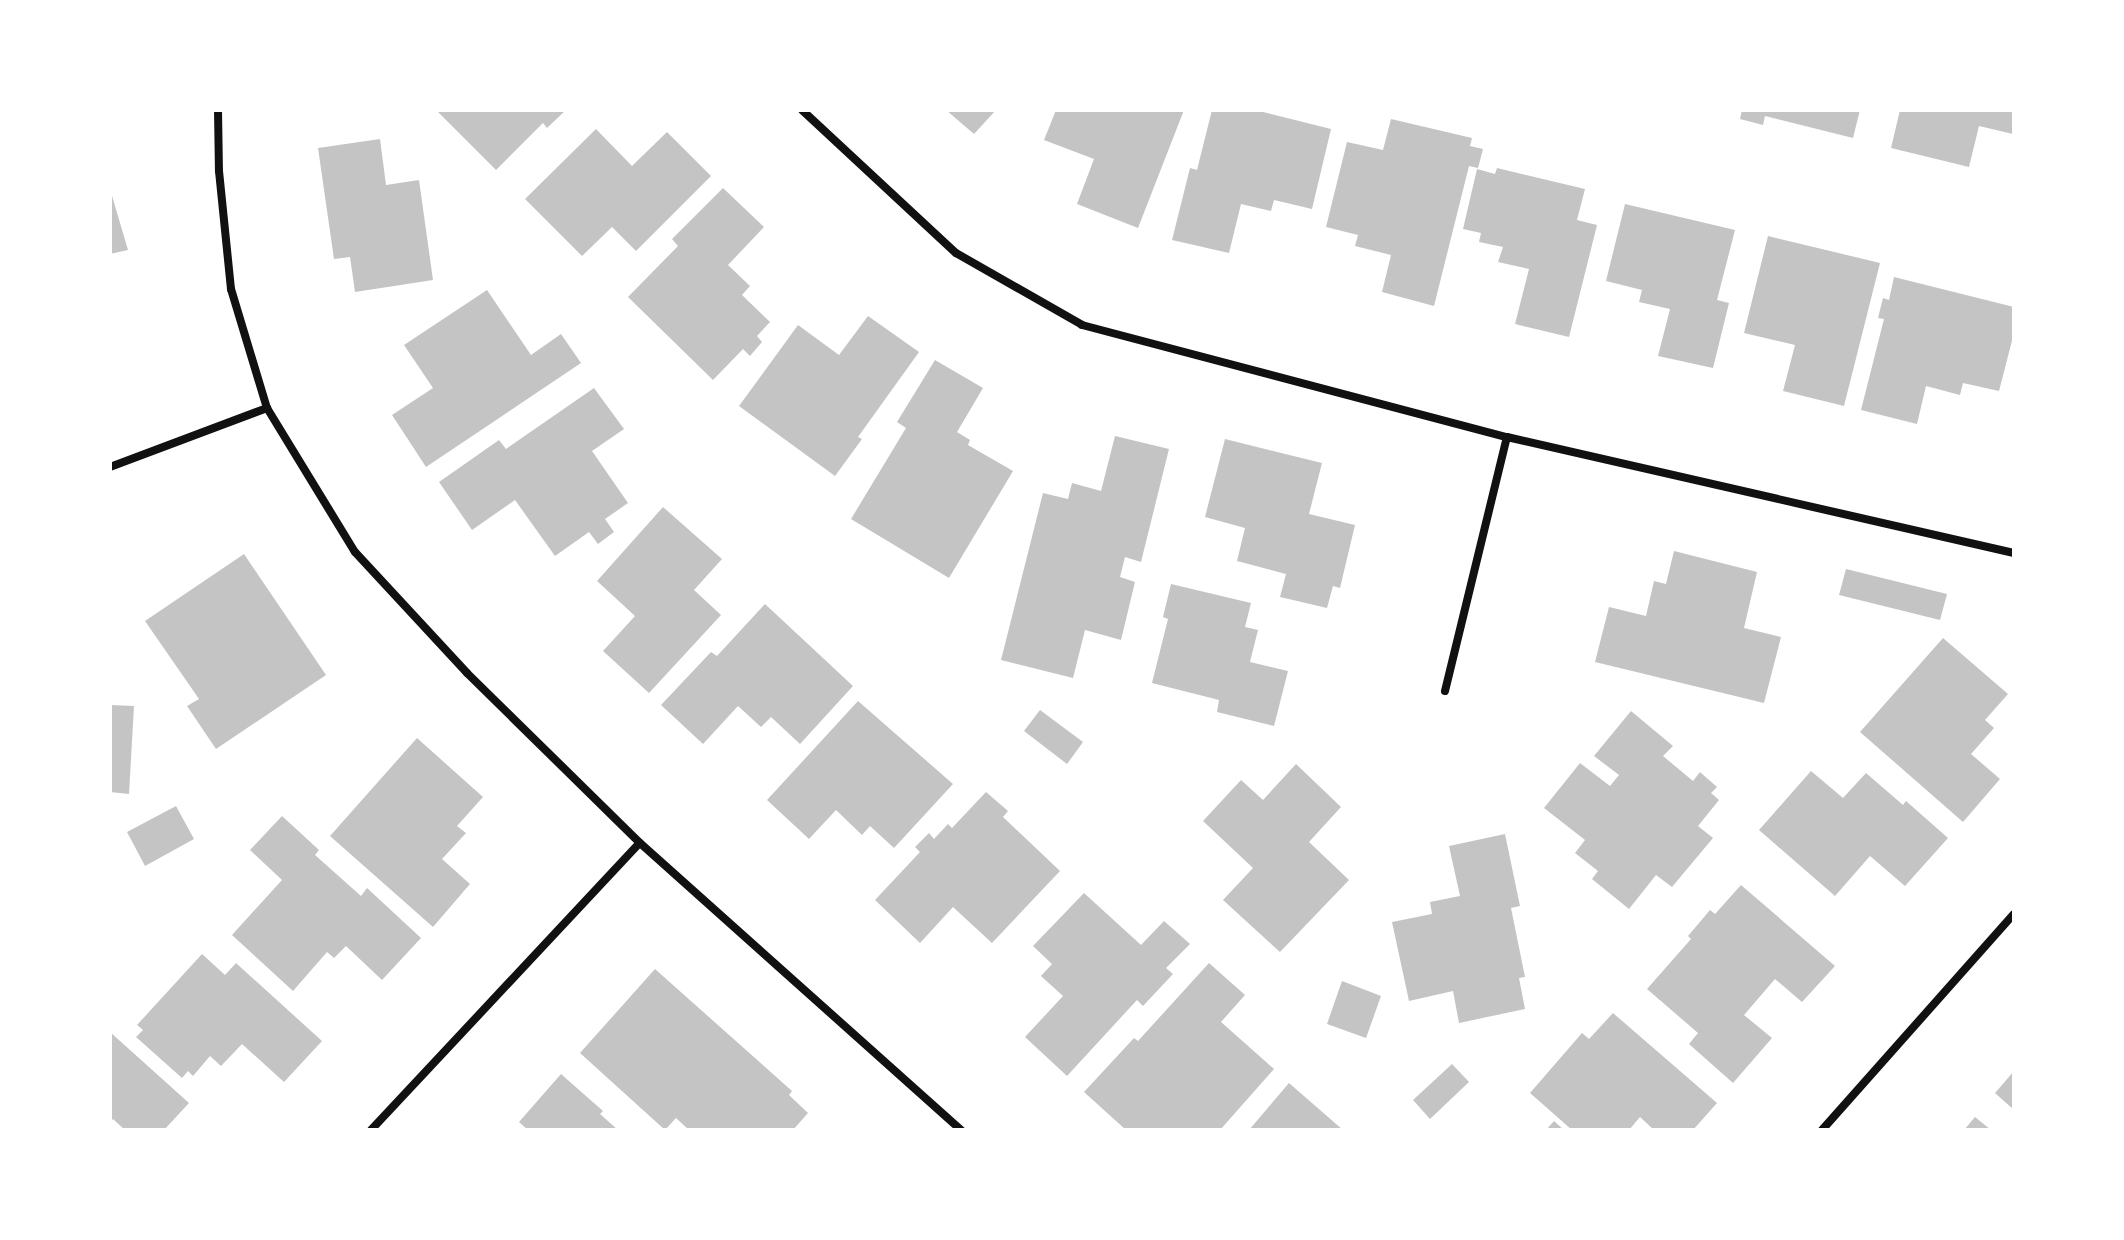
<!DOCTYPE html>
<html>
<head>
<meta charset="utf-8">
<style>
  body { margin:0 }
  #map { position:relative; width:2124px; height:1240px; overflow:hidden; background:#fff; font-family:"PT Sans",sans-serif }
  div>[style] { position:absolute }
  .building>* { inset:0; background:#c4c4c4 }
  .minor>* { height:8px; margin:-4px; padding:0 4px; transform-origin:4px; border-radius:4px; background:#111 }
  span { translate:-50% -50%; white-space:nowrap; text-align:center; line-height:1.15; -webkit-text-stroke:6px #fff; paint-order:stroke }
  .frame { position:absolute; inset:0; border:112px solid #fff; pointer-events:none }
</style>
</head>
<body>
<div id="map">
  <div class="building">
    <div style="clip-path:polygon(436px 110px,566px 110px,547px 128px,543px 123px,496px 170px)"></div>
    <div style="clip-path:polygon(946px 110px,996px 110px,974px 134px)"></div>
    <div style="clip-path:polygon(1056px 110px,1184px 110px,1138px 228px,1077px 204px,1094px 159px,1044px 140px)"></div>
    <div style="clip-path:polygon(1212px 110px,1255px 110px,1331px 129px,1312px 209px,1274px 200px,1271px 211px,1241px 204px,1229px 253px,1172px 240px,1190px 168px,1197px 170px)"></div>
    <div style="clip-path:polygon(1742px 110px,1860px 110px,1853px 138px,1765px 116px,1763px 125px,1740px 119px)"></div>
    <div style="clip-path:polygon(1900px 110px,2014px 110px,2014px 128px,2013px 134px,1979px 126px,1969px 167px,1891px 148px)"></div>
    <div style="clip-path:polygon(1391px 119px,1472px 138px,1470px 146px,1483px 149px,1478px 168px,1469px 166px,1434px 306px,1382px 292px,1391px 255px,1355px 246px,1358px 235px,1326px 227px,1347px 142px,1383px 150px)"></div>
    <div style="clip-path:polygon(596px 129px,632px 166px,667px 132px,711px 176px,636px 251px,612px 227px,582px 256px,525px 199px)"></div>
    <div style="clip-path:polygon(380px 139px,386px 185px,419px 180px,433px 280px,355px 292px,350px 257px,334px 259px,318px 148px)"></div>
    <div style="clip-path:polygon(1497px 168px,1585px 189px,1577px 220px,1597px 225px,1569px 337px,1515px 324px,1529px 269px,1498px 262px,1503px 247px,1479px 242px,1481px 233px,1463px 229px,1477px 169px,1495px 174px)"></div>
    <div style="clip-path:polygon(723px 188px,764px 227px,728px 265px,750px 286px,742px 295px,770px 322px,757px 336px,762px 342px,750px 356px,743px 349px,713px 380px,628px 297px,678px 246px,672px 239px)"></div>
    <div style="clip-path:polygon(110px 189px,128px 250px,110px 254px)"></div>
    <div style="clip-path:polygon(1625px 204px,1735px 230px,1717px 300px,1729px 303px,1713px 368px,1658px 356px,1670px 309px,1639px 302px,1642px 290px,1606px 281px)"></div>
    <div style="clip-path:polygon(1768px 236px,1880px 263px,1844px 406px,1783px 391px,1795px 345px,1744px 333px)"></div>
    <div style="clip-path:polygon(1894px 277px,2014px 307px,2014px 333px,1999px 391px,1963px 383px,1960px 395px,1926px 386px,1917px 424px,1861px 410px,1884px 319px,1878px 318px,1883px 298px,1889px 300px)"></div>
    <div style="clip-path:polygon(487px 290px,531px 355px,561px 334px,581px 363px,426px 467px,392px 415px,433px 388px,404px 345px)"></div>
    <div style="clip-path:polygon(868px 316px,919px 352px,858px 437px,862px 439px,835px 476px,739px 406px,798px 325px,839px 355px)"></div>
    <div style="clip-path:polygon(935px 360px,983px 388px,957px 432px,970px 440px,968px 445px,1013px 471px,949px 578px,851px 519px,906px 428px,897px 422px)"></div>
    <div style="clip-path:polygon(594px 388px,624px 429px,592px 451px,628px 503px,605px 519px,614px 532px,598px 544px,589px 532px,555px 556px,515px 500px,472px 530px,439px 482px,499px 440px,506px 449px)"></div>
    <div style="clip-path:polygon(1115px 436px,1169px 449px,1141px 562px,1125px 557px,1120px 577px,1135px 582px,1121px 640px,1085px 630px,1073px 678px,1001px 660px,1043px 493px,1068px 499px,1072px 483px,1101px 491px)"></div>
    <div style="clip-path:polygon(1225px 439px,1322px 463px,1309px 514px,1355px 525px,1340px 588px,1333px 586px,1327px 608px,1280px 597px,1286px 574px,1237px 561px,1245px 528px,1205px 517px)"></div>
    <div style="clip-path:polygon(663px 507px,722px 559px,694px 590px,721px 615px,649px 693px,603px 651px,635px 616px,597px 581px)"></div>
    <div style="clip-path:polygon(1674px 551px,1757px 572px,1744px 628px,1781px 637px,1764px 703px,1595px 662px,1609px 607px,1646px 616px,1654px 581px,1666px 584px)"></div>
    <div style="clip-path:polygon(244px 554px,326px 675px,216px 749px,187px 706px,199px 699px,145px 621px)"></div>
    <div style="clip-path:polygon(1846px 569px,1947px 594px,1940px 620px,1839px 595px)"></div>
    <div style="clip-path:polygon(1171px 584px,1251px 603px,1245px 627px,1258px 630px,1250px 662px,1288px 671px,1274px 726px,1217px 712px,1219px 700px,1152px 683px,1168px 619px,1163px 617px)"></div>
    <div style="clip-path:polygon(765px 604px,853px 686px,800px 744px,771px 717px,761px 727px,738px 706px,703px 744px,661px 705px,711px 652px,717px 656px)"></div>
    <div style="clip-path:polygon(1943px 638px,2008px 694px,1985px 720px,1994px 728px,1971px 754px,2000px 779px,1963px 822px,1860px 732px)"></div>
    <div style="clip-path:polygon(858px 701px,953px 784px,894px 848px,870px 826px,862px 835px,836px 810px,809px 839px,767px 800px)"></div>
    <div style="clip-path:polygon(110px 705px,134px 706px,129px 794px,110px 792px)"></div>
    <div style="clip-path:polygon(1040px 710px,1083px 742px,1067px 764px,1024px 731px)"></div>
    <div style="clip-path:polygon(1631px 711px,1673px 746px,1663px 756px,1693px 781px,1700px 772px,1717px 787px,1711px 793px,1719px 800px,1698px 826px,1713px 838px,1672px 887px,1656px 875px,1629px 909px,1592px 879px,1598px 871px,1575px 853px,1585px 840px,1544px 808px,1580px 763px,1610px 786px,1619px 775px,1594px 756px)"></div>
    <div style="clip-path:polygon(417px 738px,483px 797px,457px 826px,466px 833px,442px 859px,470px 884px,433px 927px,330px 836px)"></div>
    <div style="clip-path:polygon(1296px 764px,1341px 807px,1309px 842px,1349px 880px,1280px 952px,1223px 900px,1253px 868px,1203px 821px,1241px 780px,1263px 800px)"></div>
    <div style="clip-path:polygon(1811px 771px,1843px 798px,1866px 773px,1903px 805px,1906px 801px,1948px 838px,1905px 886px,1870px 856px,1835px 896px,1759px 830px)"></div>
    <div style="clip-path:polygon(986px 792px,1008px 811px,1003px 817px,1060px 871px,992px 943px,953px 907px,920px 943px,875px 900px,920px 852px,915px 847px,929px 833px,934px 839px,948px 824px,952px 828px)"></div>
    <div style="clip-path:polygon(176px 806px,194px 839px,145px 866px,127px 832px)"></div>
    <div style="clip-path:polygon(282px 816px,319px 850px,315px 855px,361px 896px,367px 888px,421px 938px,382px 980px,346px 946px,334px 958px,327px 952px,293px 991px,232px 935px,282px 880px,250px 850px)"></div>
    <div style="clip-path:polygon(1505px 834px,1520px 906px,1511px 908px,1525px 977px,1519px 978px,1525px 1009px,1459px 1023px,1453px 991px,1409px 1001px,1392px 922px,1432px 914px,1430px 902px,1460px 896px,1449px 846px)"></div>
    <div style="clip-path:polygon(1741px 885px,1835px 966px,1802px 1002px,1775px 979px,1744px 1015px,1772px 1038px,1733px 1083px,1689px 1044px,1698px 1033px,1647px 989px,1691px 939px,1688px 936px,1710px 910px,1715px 914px)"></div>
    <div style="clip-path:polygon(1084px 893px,1141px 945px,1164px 921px,1190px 944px,1166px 968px,1173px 974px,1143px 1006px,1137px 1000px,1067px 1076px,1025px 1037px,1063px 996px,1041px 976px,1052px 964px,1033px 946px)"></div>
    <div style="clip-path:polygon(202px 954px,225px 975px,236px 963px,322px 1041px,284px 1082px,242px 1044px,221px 1066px,210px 1056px,193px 1076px,188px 1071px,182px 1078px,136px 1037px,143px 1030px,137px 1025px)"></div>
    <div style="clip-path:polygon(1209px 963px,1245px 995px,1221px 1022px,1274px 1069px,1220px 1130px,1126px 1130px,1084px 1092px,1134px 1038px,1138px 1041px)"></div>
    <div style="clip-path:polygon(655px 969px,792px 1091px,789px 1095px,808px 1113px,793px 1130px,689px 1130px,676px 1118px,665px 1130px,580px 1053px)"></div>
    <div style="clip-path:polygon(1342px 981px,1381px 996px,1366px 1038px,1327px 1024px)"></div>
    <div style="clip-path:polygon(1613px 1013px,1717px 1103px,1693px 1130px,1654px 1130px,1640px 1117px,1629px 1130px,1572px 1130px,1530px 1093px,1582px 1033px,1589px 1039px)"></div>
    <div style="clip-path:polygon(110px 1032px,189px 1103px,164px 1130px,125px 1130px,113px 1119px,110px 1123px)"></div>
    <div style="clip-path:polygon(1452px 1064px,1469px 1082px,1430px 1119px,1413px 1100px)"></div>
    <div style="clip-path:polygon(2014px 1071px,2014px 1110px,1995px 1093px)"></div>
    <div style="clip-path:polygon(561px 1074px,603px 1111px,600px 1114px,618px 1130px,528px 1130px,519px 1122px)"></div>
    <div style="clip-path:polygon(1289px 1083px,1343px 1130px,1249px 1130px)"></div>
    <div style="clip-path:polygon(1975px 1117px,1991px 1130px,1964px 1130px)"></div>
    <div style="clip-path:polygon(1554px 1121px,1564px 1130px,1546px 1130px)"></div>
  </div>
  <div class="minor">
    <div style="left:218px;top:110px;width:61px;rotate:89.1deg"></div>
    <div style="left:219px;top:171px;width:119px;rotate:84.2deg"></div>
    <div style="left:231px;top:289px;width:124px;rotate:73.2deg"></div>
    <div style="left:267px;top:408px;width:169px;rotate:58.6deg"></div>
    <div style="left:355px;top:552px;width:165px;rotate:47.2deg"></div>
    <div style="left:467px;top:673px;width:243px;rotate:44.5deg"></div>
    <div style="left:640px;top:843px;width:431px;rotate:41.8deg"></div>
    <div style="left:802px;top:110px;width:210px;rotate:42.9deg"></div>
    <div style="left:956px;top:253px;width:145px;rotate:29.7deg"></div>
    <div style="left:1082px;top:325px;width:440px;rotate:14.8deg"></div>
    <div style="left:1507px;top:437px;width:520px;rotate:12.89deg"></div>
    <div style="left:110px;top:467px;width:168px;rotate:-20.6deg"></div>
    <div style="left:1445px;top:691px;width:261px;rotate:-76.3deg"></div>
    <div style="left:371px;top:1130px;width:393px;rotate:-46.9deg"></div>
    <div style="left:1822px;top:1130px;width:289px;rotate:-48.4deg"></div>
  </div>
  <div class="frame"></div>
</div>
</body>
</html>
